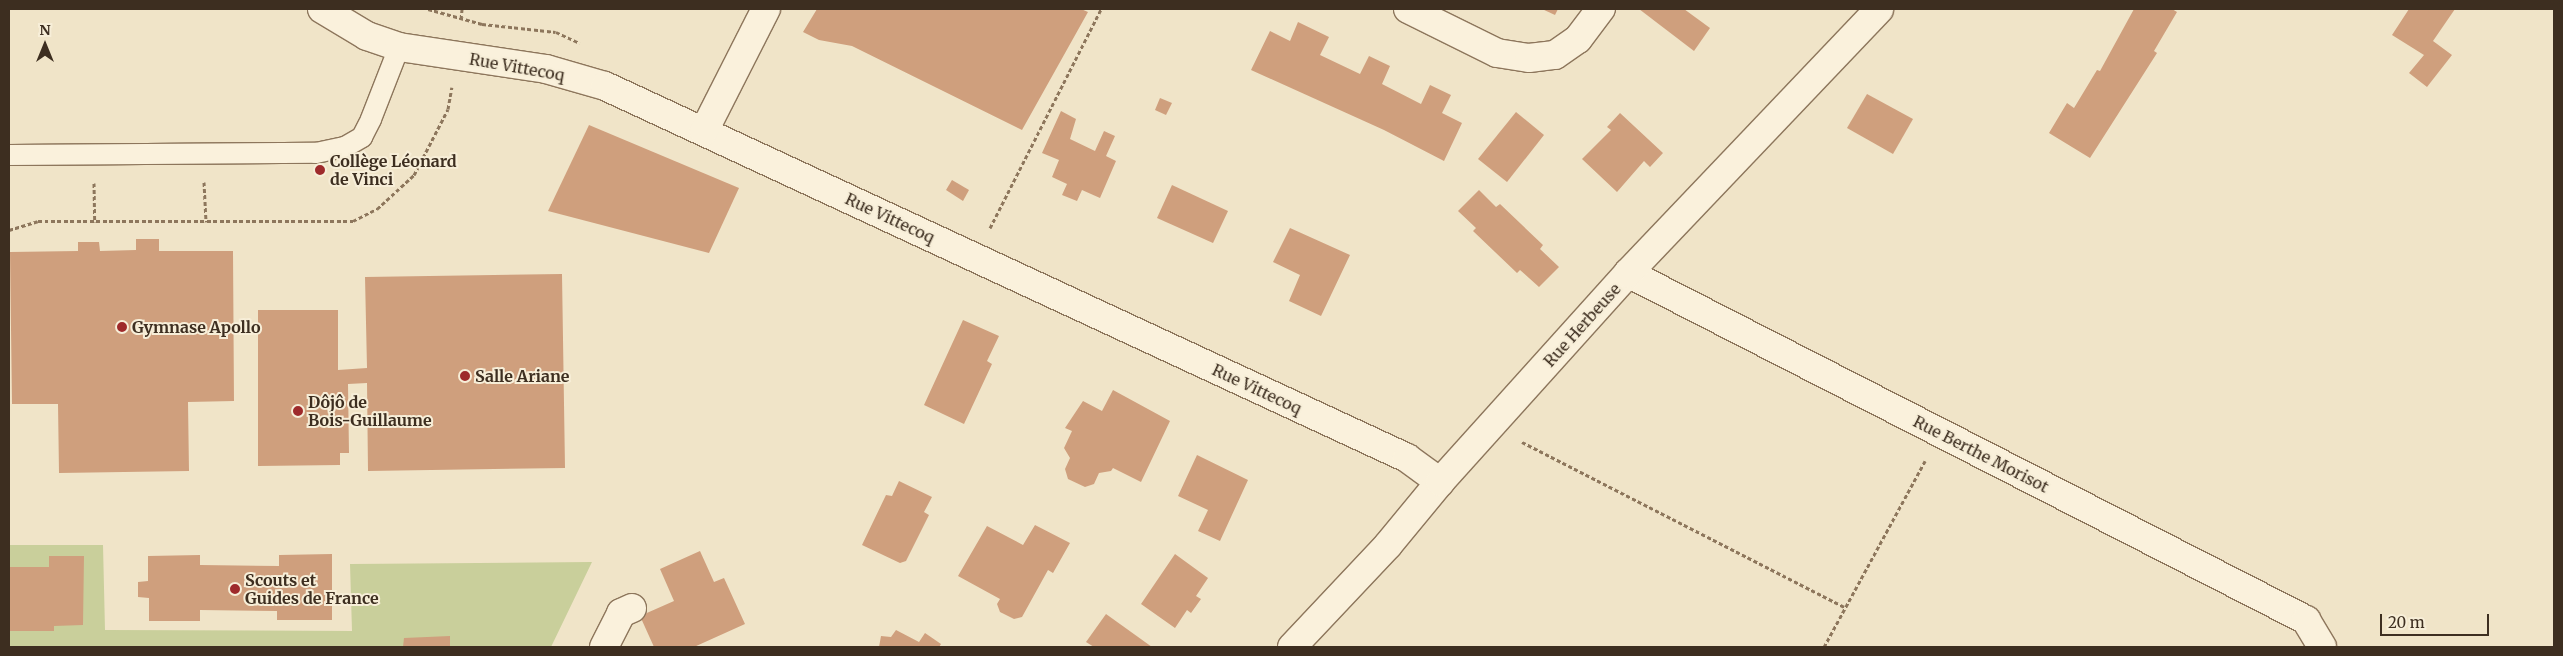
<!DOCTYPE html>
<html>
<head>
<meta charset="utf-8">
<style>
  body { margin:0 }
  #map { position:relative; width:2563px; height:656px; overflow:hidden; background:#f0e4c8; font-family:Merriweather,serif }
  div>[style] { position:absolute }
  .green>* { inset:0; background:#c9cf9b }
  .building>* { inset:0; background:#cf9f7d }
  .path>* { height:3px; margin-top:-1.5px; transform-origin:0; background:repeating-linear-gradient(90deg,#8d765c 0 4px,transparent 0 6.5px) }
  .roads { filter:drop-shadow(1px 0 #8d765c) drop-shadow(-1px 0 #8d765c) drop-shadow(0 1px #8d765c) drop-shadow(0 -1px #8d765c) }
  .service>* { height:20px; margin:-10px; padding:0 10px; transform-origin:10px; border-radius:10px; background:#faf1dc }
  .minor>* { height:28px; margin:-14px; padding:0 14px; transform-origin:14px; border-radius:14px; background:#faf1dc }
  .dots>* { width:14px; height:14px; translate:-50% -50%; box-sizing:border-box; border:2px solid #f7eed8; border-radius:50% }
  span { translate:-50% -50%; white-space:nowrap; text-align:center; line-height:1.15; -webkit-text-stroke:4px #f7eed8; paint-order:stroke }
  .street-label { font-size:16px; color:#3d2e20 }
  .poi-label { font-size:16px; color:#3d2e20; font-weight:700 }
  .left { translate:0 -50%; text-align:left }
  .frame { position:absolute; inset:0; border:10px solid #3d2e20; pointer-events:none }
  .north { position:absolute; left:20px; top:20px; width:50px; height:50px; -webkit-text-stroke:4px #f7eed8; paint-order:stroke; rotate:0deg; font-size:14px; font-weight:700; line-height:20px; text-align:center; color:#3d2e20 }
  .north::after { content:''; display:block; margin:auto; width:18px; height:22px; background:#3d2e20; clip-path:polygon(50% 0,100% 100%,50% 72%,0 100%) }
  .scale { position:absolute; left:2380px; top:614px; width:109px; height:22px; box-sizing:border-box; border:2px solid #3d2e20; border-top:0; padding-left:6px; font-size:15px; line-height:18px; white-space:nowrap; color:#3d2e20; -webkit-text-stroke:4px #f7eed8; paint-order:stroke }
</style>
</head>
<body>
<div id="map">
  <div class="green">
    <div style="clip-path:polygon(9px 545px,103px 545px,105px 630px,352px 631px,350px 564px,592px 562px,551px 647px,9px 647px)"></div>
  </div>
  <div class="building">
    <div style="clip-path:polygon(817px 9px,1081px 9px,1088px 12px,1022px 130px,852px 46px,819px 40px,803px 32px)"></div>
    <div style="clip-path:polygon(1542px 9px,1558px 9px,1555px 15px)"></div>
    <div style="clip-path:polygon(1639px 9px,1684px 9px,1710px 28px,1694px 51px)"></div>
    <div style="clip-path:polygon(2134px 9px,2172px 9px,2177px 12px,2154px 51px,2157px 53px,2090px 158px,2049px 133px,2067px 103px,2074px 108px,2097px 70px,2100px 71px)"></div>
    <div style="clip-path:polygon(2409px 9px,2455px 9px,2433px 41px,2452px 55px,2427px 87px,2409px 73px,2424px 55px,2392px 35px)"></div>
    <div style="clip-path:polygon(1298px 22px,1329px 37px,1320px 55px,1360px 74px,1369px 56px,1390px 66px,1382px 84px,1421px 104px,1430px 85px,1451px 95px,1442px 113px,1462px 123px,1444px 161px,1384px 130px,1251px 70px,1270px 31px,1290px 41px)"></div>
    <div style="clip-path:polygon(1867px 94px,1913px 119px,1893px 154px,1847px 128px)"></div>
    <div style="clip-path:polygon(1160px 98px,1172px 103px,1166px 115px,1155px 110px)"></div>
    <div style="clip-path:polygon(1061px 111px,1076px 119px,1070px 139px,1095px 151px,1104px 131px,1115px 136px,1106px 156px,1116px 161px,1100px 198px,1082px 190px,1077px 201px,1062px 195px,1067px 184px,1052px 177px,1059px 160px,1042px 153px)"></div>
    <div style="clip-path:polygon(1516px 112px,1544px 135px,1507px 182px,1478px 159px)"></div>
    <div style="clip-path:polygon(1620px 113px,1663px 153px,1650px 167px,1644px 161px,1617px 192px,1582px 159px,1611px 130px,1607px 127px)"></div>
    <div style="clip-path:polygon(589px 125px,739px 188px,709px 253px,548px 211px)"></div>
    <div style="clip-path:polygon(952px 180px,969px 190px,963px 201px,946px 190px)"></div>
    <div style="clip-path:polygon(1172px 185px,1228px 211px,1213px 243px,1157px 218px)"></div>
    <div style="clip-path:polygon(1479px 190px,1496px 207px,1500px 204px,1543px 245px,1540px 249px,1559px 267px,1539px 287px,1520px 270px,1517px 273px,1473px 231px,1476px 228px,1458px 211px)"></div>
    <div style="clip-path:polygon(1290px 228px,1350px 255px,1321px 316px,1289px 301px,1300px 275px,1273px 262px)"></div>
    <div style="clip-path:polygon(136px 239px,159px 239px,159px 251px,233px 251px,234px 401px,188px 402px,189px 471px,59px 473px,58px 404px,12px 404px,10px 252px,78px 251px,78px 242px,99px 242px,100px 251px,136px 250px)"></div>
    <div style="clip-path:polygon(562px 274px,565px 468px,368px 471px,367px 383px,348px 384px,349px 453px,340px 453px,340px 465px,258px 466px,258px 310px,338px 310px,338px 370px,367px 368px,365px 277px)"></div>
    <div style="clip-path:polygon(963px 320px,999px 336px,987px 361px,992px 364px,964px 424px,924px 405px)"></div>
    <div style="clip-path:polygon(1113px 390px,1170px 421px,1141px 482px,1113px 468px,1111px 471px,1099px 473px,1094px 484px,1085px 487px,1068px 479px,1065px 469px,1070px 458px,1064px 448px,1072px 431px,1065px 428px,1083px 401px,1102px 411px)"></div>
    <div style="clip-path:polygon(1197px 455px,1248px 480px,1220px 541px,1198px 531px,1208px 510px,1178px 496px)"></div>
    <div style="clip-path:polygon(899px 481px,932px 497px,924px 512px,929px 515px,906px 561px,900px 563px,862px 545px,886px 495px,892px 496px)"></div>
    <div style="clip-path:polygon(1035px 525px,1070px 543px,1053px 573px,1048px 570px,1022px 617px,1014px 619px,1000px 612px,997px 604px,1000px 599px,958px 576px,987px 526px,1023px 545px)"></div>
    <div style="clip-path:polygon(700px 551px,714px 582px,724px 578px,745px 624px,694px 647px,654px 647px,640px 616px,674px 601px,660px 569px)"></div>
    <div style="clip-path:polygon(332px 554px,332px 620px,277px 620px,277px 611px,200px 610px,200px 621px,149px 621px,149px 598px,138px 597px,138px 582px,148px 581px,148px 556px,200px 555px,200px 565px,279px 566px,279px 555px)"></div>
    <div style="clip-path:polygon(1175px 554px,1208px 578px,1196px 596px,1201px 599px,1191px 613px,1187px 610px,1175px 628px,1141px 604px)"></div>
    <div style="clip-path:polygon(49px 556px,84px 556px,83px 625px,54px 626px,54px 631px,9px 631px,9px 567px,49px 567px)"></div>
    <div style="clip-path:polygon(1106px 614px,1152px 647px,1094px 647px,1086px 642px)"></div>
    <div style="clip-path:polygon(896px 630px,919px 642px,925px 633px,941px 644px,939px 647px,879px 647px,881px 636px,891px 637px)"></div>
    <div style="clip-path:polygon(450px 636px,450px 647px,403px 647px,404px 638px)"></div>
  </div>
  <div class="path">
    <div style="left:428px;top:9px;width:56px;rotate:15.5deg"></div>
    <div style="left:482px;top:24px;width:74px;rotate:6.2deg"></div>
    <div style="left:556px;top:32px;width:26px;rotate:25deg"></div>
    <div style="left:461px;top:19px;width:10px;rotate:-84deg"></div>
    <div style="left:204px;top:182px;width:40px;rotate:87.1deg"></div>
    <div style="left:94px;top:183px;width:39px;rotate:89deg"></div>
    <div style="left:990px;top:228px;width:246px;rotate:-63.1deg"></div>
    <div style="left:9px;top:230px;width:30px;rotate:-17deg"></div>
    <div style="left:38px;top:221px;width:315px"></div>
    <div style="left:353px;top:221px;width:27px;rotate:-27deg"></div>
    <div style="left:377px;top:209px;width:50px;rotate:-42.6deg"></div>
    <div style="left:414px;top:175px;width:74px;rotate:-62.7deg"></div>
    <div style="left:448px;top:109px;width:22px;rotate:-80deg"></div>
    <div style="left:1522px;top:442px;width:363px;rotate:27.1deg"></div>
    <div style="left:1824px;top:647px;width:212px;rotate:-61.5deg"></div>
  </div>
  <div class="roads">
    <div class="service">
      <div style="left:9px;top:155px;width:307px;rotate:-0.4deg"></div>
      <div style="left:316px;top:153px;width:30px;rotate:-12deg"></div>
      <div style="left:345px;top:147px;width:20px;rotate:-30deg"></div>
      <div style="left:362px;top:137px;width:20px;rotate:-63deg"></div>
      <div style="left:371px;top:119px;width:77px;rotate:-68.7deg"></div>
    </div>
    <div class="minor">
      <div style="left:322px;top:9px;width:52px;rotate:31deg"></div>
      <div style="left:367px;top:36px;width:34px;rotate:19deg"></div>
      <div style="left:399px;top:47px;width:149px;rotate:8.5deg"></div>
      <div style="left:546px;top:69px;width:61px;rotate:16.1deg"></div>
      <div style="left:605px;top:86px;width:884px;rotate:24.88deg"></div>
      <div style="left:1407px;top:458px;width:41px;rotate:36deg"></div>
      <div style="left:1408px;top:9px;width:99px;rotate:26.3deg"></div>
      <div style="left:1497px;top:53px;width:32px;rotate:9deg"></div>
      <div style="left:1529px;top:58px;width:26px;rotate:-7deg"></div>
      <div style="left:1555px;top:55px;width:28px;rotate:-35deg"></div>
      <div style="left:1578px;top:39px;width:38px;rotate:-53deg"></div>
      <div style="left:704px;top:131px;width:137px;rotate:-63.1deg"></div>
      <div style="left:1628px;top:273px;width:762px;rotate:27.1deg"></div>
      <div style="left:2306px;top:620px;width:31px;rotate:59deg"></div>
      <div style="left:604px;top:647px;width:38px;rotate:-63deg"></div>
      <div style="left:621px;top:613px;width:12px;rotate:-24deg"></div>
      <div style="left:1292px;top:647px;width:140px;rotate:-46.7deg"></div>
      <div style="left:1388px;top:545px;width:82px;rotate:-50.5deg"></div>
      <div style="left:1440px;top:482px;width:281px;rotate:-48deg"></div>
      <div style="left:1628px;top:273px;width:364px;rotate:-46.4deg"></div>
    </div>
  </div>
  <div class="dots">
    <div style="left:320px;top:170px;background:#9e2a2b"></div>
    <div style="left:122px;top:327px;background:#9e2a2b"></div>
    <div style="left:465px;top:376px;background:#9e2a2b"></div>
    <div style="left:298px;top:411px;background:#9e2a2b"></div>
    <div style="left:235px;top:589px;background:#9e2a2b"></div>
  </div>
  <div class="street-label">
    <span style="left:517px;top:67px;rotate:10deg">Rue Vittecoq</span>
    <span style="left:890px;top:218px;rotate:25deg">Rue Vittecoq</span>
    <span style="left:1582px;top:325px;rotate:-48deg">Rue Herbeuse</span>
    <span style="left:1257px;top:389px;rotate:25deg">Rue Vittecoq</span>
    <span style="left:1981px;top:454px;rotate:27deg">Rue Berthe Morisot</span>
  </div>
  <div class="poi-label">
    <span class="left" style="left:330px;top:170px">Collège Léonard<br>de Vinci</span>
    <span class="left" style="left:132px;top:327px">Gymnase Apollo</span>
    <span class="left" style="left:475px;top:376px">Salle Ariane</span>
    <span class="left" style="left:308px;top:411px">Dôjô de<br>Bois-Guillaume</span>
    <span class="left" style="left:245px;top:589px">Scouts et<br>Guides de France</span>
  </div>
  <div class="frame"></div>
  <div class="north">N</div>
  <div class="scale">20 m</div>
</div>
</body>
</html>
